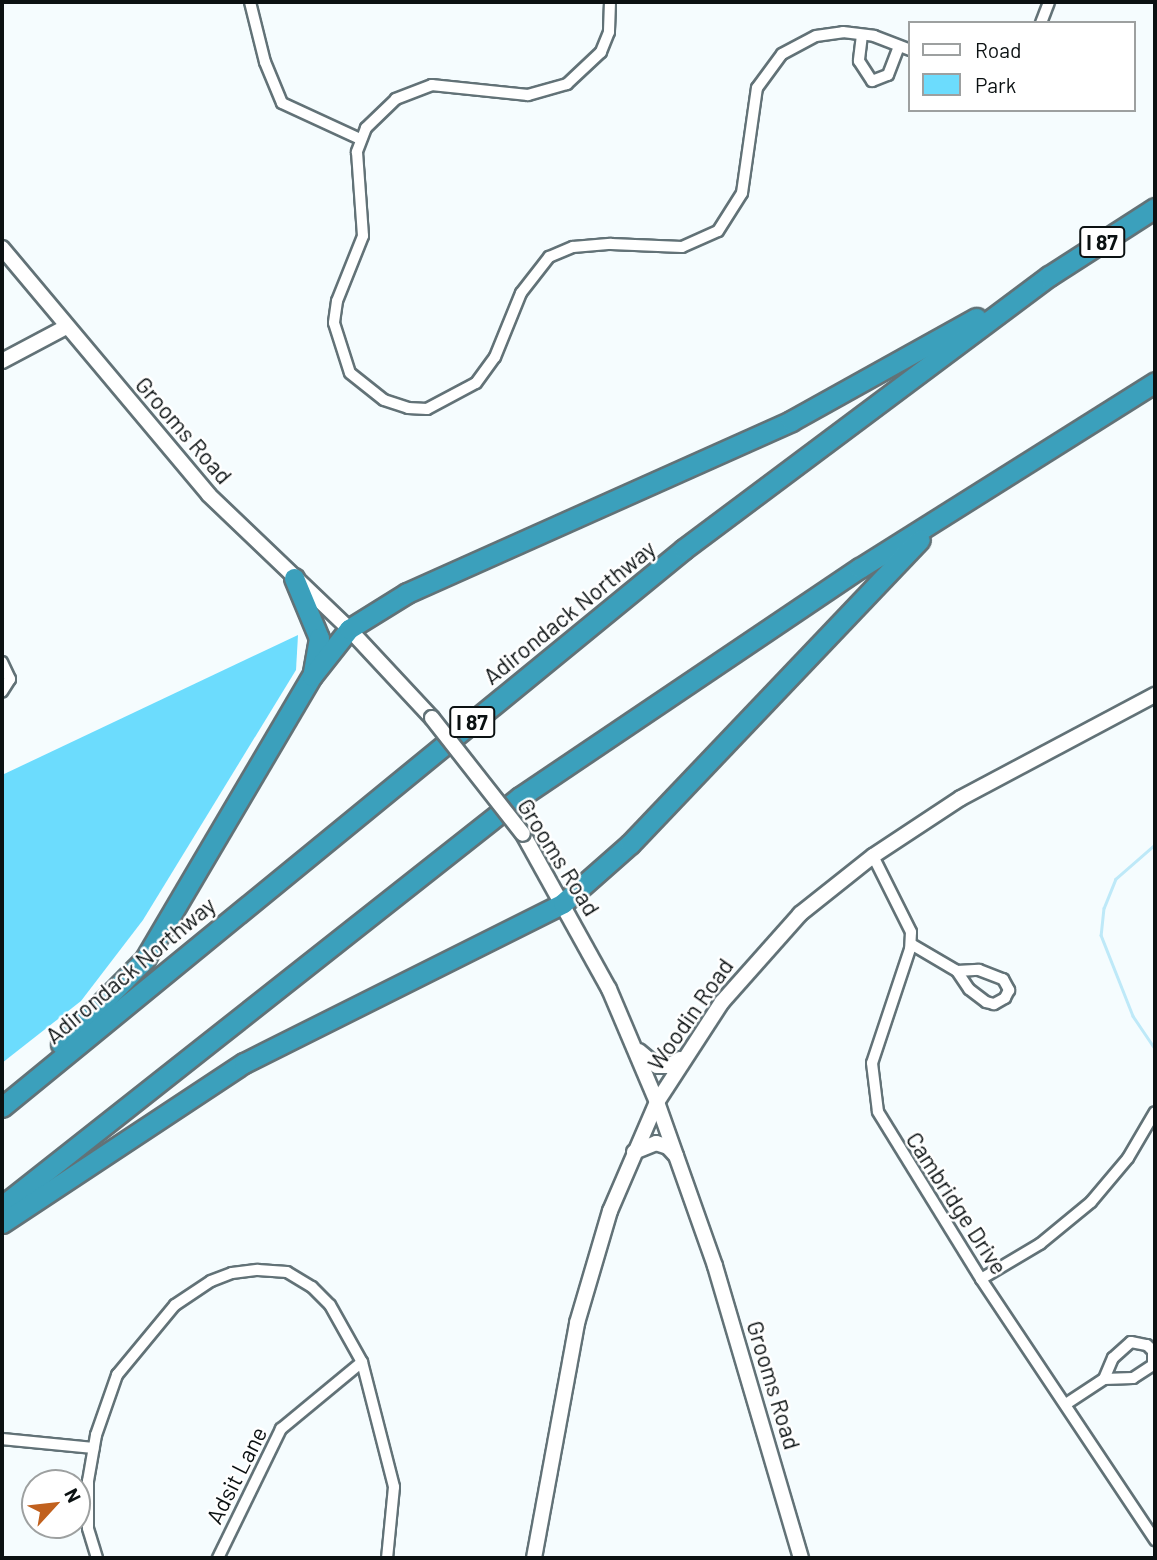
<!DOCTYPE html>
<html>
<head>
<meta charset="utf-8">
<style>
  body { margin:0 }
  #map { position:relative; width:1157px; height:1560px; overflow:hidden; background:#f5fcfe; font-family:Barlow,sans-serif }
  div>[style] { position:absolute }
  .green>* { inset:0; background:#6cdcfd }
  .stream>* { height:2.5px; margin:-1.25px; padding:0 1.25px; transform-origin:1.25px; border-radius:1.25px; background:#bee9f8 }
  .roads { filter:drop-shadow(2px 0 #627277) drop-shadow(-2px 0 #627277) drop-shadow(0 2px #627277) drop-shadow(0 -2px #627277) }
  .street>* { height:10px; margin:-5px; padding:0 5px; transform-origin:5px; border-radius:5px; background:#fff }
  .secondary>* { height:14px; margin:-7px; padding:0 7px; transform-origin:7px; border-radius:7px; background:#fff }
  .highway>* { height:19px; margin:-9.5px; padding:0 9.5px; transform-origin:9.5px; border-radius:9.5px; background:#3ba0bc }
  .bridges { filter:drop-shadow(2px 0 #627277) drop-shadow(-2px 0 #627277) drop-shadow(0 2px #627277) drop-shadow(0 -2px #627277) }
  .secondary-bridge>* { height:14px; margin:-7px; padding:0 7px; transform-origin:7px; border-radius:7px; background:#fff }
  span { translate:-50% -50%; white-space:nowrap; text-align:center; line-height:1.15; -webkit-text-stroke:5px #fff; paint-order:stroke }
  .shield-label span { padding:2px 5px; background:#fff; border:2px solid; border-radius:5px; -webkit-text-stroke-width:0 }
  .shield-label { font-size:21px; color:#0b1112; font-weight:700 }
  .street-label { font-size:23px; color:#0b1112 }
  .frame { position:absolute; inset:0; border:4px solid #0b1112; pointer-events:none }
  .legend { position:absolute; left:908px; top:21px; width:228px; height:91px; box-sizing:border-box; background:#fff; border:2px solid #9da0a0; margin:0; padding:9px 12px; list-style:none; font-size:21px; color:#0b1112 }
  .legend li { display:flex; align-items:center; gap:14px; height:35px }
  .legend b { width:35px; border:2px solid #9da0a0 }
  .north { position:absolute; left:21px; top:1469px; width:70px; height:70px; box-sizing:border-box; background:#fff; border:2px solid #9da0a0; border-radius:50%; rotate:63deg; font-size:19px; font-weight:700; line-height:28px; text-align:center; color:#0b1112 }
  .north::after { content:''; display:block; margin:auto; width:24px; height:32px; background:#c1611e; clip-path:polygon(50% 0,100% 100%,50% 72%,0 100%) }
</style>
</head>
<body>
<div id="map">
  <div class="green">
    <div style="clip-path:polygon(298px 635px,296px 670px,143px 920px,81px 1001px,2px 1063px,2px 775px)"></div>
  </div>
  <div class="stream">
    <div style="left:1155px;top:845px;width:52px;rotate:138.9deg"></div>
    <div style="left:1116px;top:879px;width:31px;rotate:112deg"></div>
    <div style="left:1104px;top:908px;width:27px;rotate:96deg"></div>
    <div style="left:1101px;top:935px;width:87px;rotate:68.4deg"></div>
    <div style="left:1133px;top:1016px;width:40px;rotate:56deg"></div>
  </div>
  <div class="roads">
    <div class="street">
      <div style="left:250px;top:2px;width:62px;rotate:76deg"></div>
      <div style="left:265px;top:62px;width:44px;rotate:67.5deg"></div>
      <div style="left:282px;top:103px;width:86px;rotate:24.8deg"></div>
      <div style="left:610px;top:2px;width:30px;rotate:92deg"></div>
      <div style="left:609px;top:32px;width:22px;rotate:112deg"></div>
      <div style="left:601px;top:52px;width:47px;rotate:136.7deg"></div>
      <div style="left:567px;top:84px;width:41px;rotate:164.2deg"></div>
      <div style="left:528px;top:95px;width:97px;rotate:-174.1deg"></div>
      <div style="left:432px;top:85px;width:39px;rotate:159deg"></div>
      <div style="left:396px;top:99px;width:42px;rotate:136deg"></div>
      <div style="left:366px;top:128px;width:26px;rotate:111deg"></div>
      <div style="left:357px;top:152px;width:84px;rotate:85.9deg"></div>
      <div style="left:363px;top:236px;width:70px;rotate:111.8deg"></div>
      <div style="left:337px;top:301px;width:22px;rotate:98deg"></div>
      <div style="left:334px;top:323px;width:52px;rotate:72.3deg"></div>
      <div style="left:350px;top:373px;width:43px;rotate:38.5deg"></div>
      <div style="left:384px;top:400px;width:25px;rotate:18deg"></div>
      <div style="left:408px;top:408px;width:19px;rotate:3deg"></div>
      <div style="left:427px;top:409px;width:55px;rotate:-28deg"></div>
      <div style="left:476px;top:383px;width:32px;rotate:-54deg"></div>
      <div style="left:495px;top:357px;width:69px;rotate:-67.9deg"></div>
      <div style="left:521px;top:293px;width:46px;rotate:-52.1deg"></div>
      <div style="left:549px;top:257px;width:26px;rotate:-23deg"></div>
      <div style="left:573px;top:247px;width:38px;rotate:-5deg"></div>
      <div style="left:611px;top:244px;width:71px;rotate:2.4deg"></div>
      <div style="left:682px;top:247px;width:39px;rotate:-24deg"></div>
      <div style="left:718px;top:231px;width:45px;rotate:-57.7deg"></div>
      <div style="left:742px;top:193px;width:106px;rotate:-81.9deg"></div>
      <div style="left:757px;top:88px;width:42px;rotate:-53.7deg"></div>
      <div style="left:782px;top:54px;width:38px;rotate:-28deg"></div>
      <div style="left:816px;top:36px;width:27px;rotate:-8deg"></div>
      <div style="left:843px;top:32px;width:31px;rotate:7deg"></div>
      <div style="left:874px;top:36px;width:39px;rotate:21deg"></div>
      <div style="left:1041px;top:23px;width:22px;rotate:-69deg"></div>
      <div style="left:862px;top:35px;width:26px;rotate:97deg"></div>
      <div style="left:859px;top:61px;width:24px;rotate:57deg"></div>
      <div style="left:872px;top:81px;width:17px;rotate:-21deg"></div>
      <div style="left:888px;top:75px;width:31px;rotate:-69deg"></div>
      <div style="left:2px;top:662px;width:19px;rotate:65deg"></div>
      <div style="left:10px;top:679px;width:15px;rotate:122deg"></div>
      <div style="left:873px;top:856px;width:85px;rotate:63.4deg"></div>
      <div style="left:911px;top:932px;width:17px;rotate:93deg"></div>
      <div style="left:910px;top:949px;width:120px;rotate:108.4deg"></div>
      <div style="left:872px;top:1063px;width:49px;rotate:83deg"></div>
      <div style="left:878px;top:1112px;width:196px;rotate:58.3deg"></div>
      <div style="left:981px;top:1279px;width:314px;rotate:56.3deg"></div>
      <div style="left:911px;top:944px;width:53px;rotate:30.4deg"></div>
      <div style="left:979px;top:970px;width:26px;rotate:21deg"></div>
      <div style="left:1003px;top:979px;width:13px;rotate:61deg"></div>
      <div style="left:1009px;top:990px;width:9px;rotate:117deg"></div>
      <div style="left:1005px;top:998px;width:13px;rotate:151deg"></div>
      <div style="left:994px;top:1004px;width:8px;rotate:-166deg"></div>
      <div style="left:986px;top:1002px;width:21px;rotate:-143deg"></div>
      <div style="left:969px;top:989px;width:22px;rotate:-124deg"></div>
      <div style="left:957px;top:971px;width:22px;rotate:-3deg"></div>
      <div style="left:981px;top:1279px;width:69px;rotate:-30.7deg"></div>
      <div style="left:1040px;top:1244px;width:66px;rotate:-39.5deg"></div>
      <div style="left:1091px;top:1202px;width:57px;rotate:-49.9deg"></div>
      <div style="left:1128px;top:1158px;width:53px;rotate:-59.6deg"></div>
      <div style="left:1131px;top:1342px;width:16px;rotate:11deg"></div>
      <div style="left:1147px;top:1345px;width:8px;rotate:45deg"></div>
      <div style="left:1153px;top:1351px;width:14px;rotate:90deg"></div>
      <div style="left:1153px;top:1365px;width:24px;rotate:147deg"></div>
      <div style="left:1133px;top:1378px;width:29px;rotate:178deg"></div>
      <div style="left:1104px;top:1379px;width:23px;rotate:-67deg"></div>
      <div style="left:1113px;top:1358px;width:24px;rotate:-42deg"></div>
      <div style="left:1066px;top:1404px;width:45px;rotate:-33.3deg"></div>
      <div style="left:2px;top:1439px;width:92px;rotate:5.6deg"></div>
      <div style="left:97px;top:1558px;width:31px;rotate:-107deg"></div>
      <div style="left:88px;top:1528px;width:47px;rotate:-90deg"></div>
      <div style="left:88px;top:1481px;width:47px;rotate:-80.1deg"></div>
      <div style="left:96px;top:1435px;width:64px;rotate:-70.7deg"></div>
      <div style="left:117px;top:1375px;width:91px;rotate:-50.4deg"></div>
      <div style="left:175px;top:1305px;width:43px;rotate:-33.7deg"></div>
      <div style="left:211px;top:1281px;width:22px;rotate:-21deg"></div>
      <div style="left:232px;top:1273px;width:26px;rotate:-7deg"></div>
      <div style="left:258px;top:1270px;width:29px;rotate:4deg"></div>
      <div style="left:287px;top:1272px;width:29px;rotate:31deg"></div>
      <div style="left:312px;top:1287px;width:25px;rotate:45deg"></div>
      <div style="left:330px;top:1305px;width:65px;rotate:60.7deg"></div>
      <div style="left:362px;top:1362px;width:129px;rotate:75.6deg"></div>
      <div style="left:394px;top:1487px;width:71px;rotate:95.6deg"></div>
      <div style="left:218px;top:1558px;width:144px;rotate:-64deg"></div>
      <div style="left:281px;top:1429px;width:105px;rotate:-39.6deg"></div>
    </div>
    <div class="secondary">
      <div style="left:2px;top:248px;width:322px;rotate:50deg"></div>
      <div style="left:209px;top:495px;width:194px;rotate:43.7deg"></div>
      <div style="left:349px;top:629px;width:122px;rotate:47deg"></div>
      <div style="left:2px;top:361px;width:72px;rotate:-28deg"></div>
      <div style="left:523px;top:834px;width:177px;rotate:61deg"></div>
      <div style="left:609px;top:989px;width:123px;rotate:67deg"></div>
      <div style="left:657px;top:1102px;width:174px;rotate:70.5deg"></div>
      <div style="left:715px;top:1266px;width:304px;rotate:73.6deg"></div>
      <div style="left:639px;top:1051px;width:23px;rotate:40deg"></div>
      <div style="left:657px;top:1066px;width:12px"></div>
      <div style="left:669px;top:1066px;width:13px;rotate:-32deg"></div>
      <div style="left:634px;top:1152px;width:24px;rotate:-22deg"></div>
      <div style="left:656px;top:1143px;width:13px;rotate:18deg"></div>
      <div style="left:668px;top:1147px;width:12px;rotate:48deg"></div>
      <div style="left:534px;top:1558px;width:239px;rotate:-79.6deg"></div>
      <div style="left:577px;top:1323px;width:117px;rotate:-73.6deg"></div>
      <div style="left:610px;top:1211px;width:119px;rotate:-66.7deg"></div>
      <div style="left:657px;top:1102px;width:119px;rotate:-57deg"></div>
      <div style="left:722px;top:1002px;width:118px;rotate:-48.4deg"></div>
      <div style="left:800px;top:914px;width:93px;rotate:-38.5deg"></div>
      <div style="left:873px;top:856px;width:105px;rotate:-33.4deg"></div>
      <div style="left:961px;top:798px;width:220px;rotate:-28deg"></div>
    </div>
    <div class="highway">
      <div style="left:294px;top:578px;width:65px;rotate:67.4deg"></div>
      <div style="left:319px;top:638px;width:35px;rotate:100deg"></div>
      <div style="left:61px;top:1044px;width:120px;rotate:-45.3deg"></div>
      <div style="left:145px;top:959px;width:329px;rotate:-59.5deg"></div>
      <div style="left:312px;top:676px;width:60px;rotate:-51.8deg"></div>
      <div style="left:349px;top:629px;width:68px;rotate:-31.8deg"></div>
      <div style="left:407px;top:593px;width:421px;rotate:-24.1deg"></div>
      <div style="left:791px;top:421px;width:212px;rotate:-29.1deg"></div>
      <div style="left:2px;top:1107px;width:881px;rotate:-39.29deg"></div>
      <div style="left:684px;top:549px;width:456px;rotate:-36.8deg"></div>
      <div style="left:1049px;top:276px;width:126px;rotate:-32.7deg"></div>
      <div style="left:2px;top:1206px;width:660px;rotate:-38.29deg"></div>
      <div style="left:520px;top:797px;width:410px;rotate:-34deg"></div>
      <div style="left:860px;top:568px;width:349px;rotate:-32.2deg"></div>
      <div style="left:2px;top:1223px;width:290px;rotate:-33.5deg"></div>
      <div style="left:244px;top:1063px;width:357px;rotate:-26.6deg"></div>
      <div style="left:563px;top:903px;width:89px;rotate:-41.4deg"></div>
      <div style="left:630px;top:844px;width:420px;rotate:-46.4deg"></div>
    </div>
  </div>
  <div class="bridges">
    <div class="secondary-bridge">
      <div style="left:432px;top:718px;width:147px;rotate:51.9deg"></div>
    </div>
  </div>
  <div class="shield-label">
    <span style="left:1102px;top:242px">I 87</span>
    <span style="left:472px;top:722px">I 87</span>
  </div>
  <div class="street-label">
    <span style="left:184px;top:430px;rotate:49deg">Grooms Road</span>
    <span style="left:569px;top:612px;rotate:-39deg">Adirondack Northway</span>
    <span style="left:559px;top:857px;rotate:58deg">Grooms Road</span>
    <span style="left:130px;top:970px;rotate:-40deg">Adirondack Northway</span>
    <span style="left:690px;top:1014px;rotate:-55deg">Woodin Road</span>
    <span style="left:957px;top:1203px;rotate:57deg">Cambridge Drive</span>
    <span style="left:774px;top:1385px;rotate:73deg">Grooms Road</span>
    <span style="left:236px;top:1475px;rotate:-63deg">Adsit Lane</span>
  </div>
  <div class="frame"></div>
  <ul class="legend">
  <li><b style="height:9px;background:#fff"></b>Road</li>
  <li><b style="height:19px;background:#6cdcfd"></b>Park</li>
  </ul>
  <div class="north">N</div>
</div>
</body>
</html>
